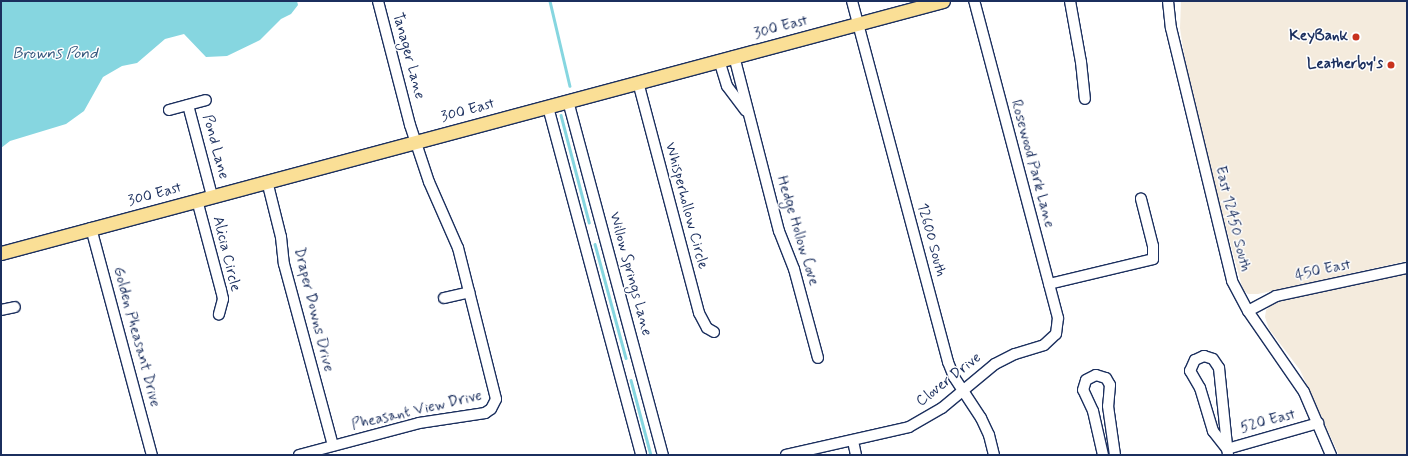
<!DOCTYPE html>
<html>
<head>
<meta charset="utf-8">
<style>
  body { margin:0 }
  #map { position:relative; width:1408px; height:456px; overflow:hidden; background:#fff; font-family:Mynerve,sans-serif }
  div>[style] { position:absolute }
  .built>* { inset:0; background:#f4ebdd }
  .water>* { inset:0; background:#86d6e0 }
  .stream>* { height:2.5px; margin:-1.25px; padding:0 1.25px; transform-origin:1.25px; border-radius:1.25px; background:#86d6e0 }
  .roads { filter:drop-shadow(1px 0 #1b2f5e) drop-shadow(-1px 0 #1b2f5e) drop-shadow(0 1px #1b2f5e) drop-shadow(0 -1px #1b2f5e) }
  .minor>* { height:10px; margin:-5px; padding:0 5px; transform-origin:5px; border-radius:5px; background:#fff }
  .major>* { height:13px; margin:-6.5px; padding:0 6.5px; transform-origin:6.5px; border-radius:6.5px; background:#fadf96 }
  .dots>* { width:11px; height:11px; translate:-50% -50%; box-sizing:border-box; border:2px solid #fff; border-radius:50% }
  span { translate:-50% -50%; white-space:nowrap; text-align:center; line-height:1.15; -webkit-text-stroke:3px #fff; paint-order:stroke }
  .street-label { font-size:15px; color:#1b2f5e }
  .poi-label { font-size:15px; color:#1b2f5e; font-weight:700 }
  .right { translate:-100% -50%; text-align:right }
  .water-label { font-size:16px; color:#36597e; font-style:italic }
  .frame { position:absolute; inset:0; border:2px solid #1b2f5e; pointer-events:none }
</style>
</head>
<body>
<div id="map">
  <div class="built">
    <div style="clip-path:polygon(1181px 1px,1407px 1px,1407px 261px,1258px 294px,1248px 294px,1243px 290px,1203px 142px,1184px 55px,1180px 28px)"></div>
    <div style="clip-path:polygon(1407px 273px,1407px 455px,1339px 455px,1300px 370px,1269px 329px,1265px 317px,1266px 310px,1276px 301px)"></div>
  </div>
  <div class="water">
    <div style="clip-path:polygon(1px 1px,297px 1px,298px 5px,291px 14px,281px 19px,260px 40px,227px 56px,206px 57px,184px 34px,165px 39px,137px 63px,122px 66px,103px 77px,84px 111px,66px 124px,10px 141px,1px 148px)"></div>
  </div>
  <div class="stream">
    <div style="left:550px;top:1px;width:87px;rotate:76.8deg"></div>
    <div style="left:561px;top:115px;width:111px;rotate:75.3deg"></div>
    <div style="left:595px;top:244px;width:118px;rotate:74.8deg"></div>
    <div style="left:631px;top:380px;width:78px;rotate:75.1deg"></div>
  </div>
  <div class="roads">
    <div class="minor">
      <div style="left:852px;top:1px;width:374px;rotate:75.1deg"></div>
      <div style="left:948px;top:362px;width:16px;rotate:68deg"></div>
      <div style="left:954px;top:377px;width:49px;rotate:56.6deg"></div>
      <div style="left:981px;top:418px;width:19px;rotate:65deg"></div>
      <div style="left:989px;top:435px;width:21px;rotate:76deg"></div>
      <div style="left:1070px;top:1px;width:62px;rotate:79.8deg"></div>
      <div style="left:1081px;top:62px;width:37px;rotate:84deg"></div>
      <div style="left:1168px;top:1px;width:27px;rotate:84deg"></div>
      <div style="left:1171px;top:28px;width:260px;rotate:76.4deg"></div>
      <div style="left:1232px;top:281px;width:34px;rotate:62deg"></div>
      <div style="left:1248px;top:311px;width:98px;rotate:55.3deg"></div>
      <div style="left:1304px;top:392px;width:69px;rotate:66.8deg"></div>
      <div style="left:734px;top:56px;width:181px;rotate:75.6deg"></div>
      <div style="left:779px;top:231px;width:41px;rotate:68.5deg"></div>
      <div style="left:794px;top:269px;width:92px;rotate:74.9deg"></div>
      <div style="left:719px;top:60px;width:27px;rotate:73deg"></div>
      <div style="left:727px;top:86px;width:31px;rotate:53deg"></div>
      <div style="left:638px;top:82px;width:239px;rotate:75.2deg"></div>
      <div style="left:699px;top:313px;width:17px;rotate:62deg"></div>
      <div style="left:707px;top:328px;width:8px;rotate:30deg"></div>
      <div style="left:568px;top:101px;width:367px;rotate:75deg"></div>
      <div style="left:188px;top:105px;width:94px;rotate:75.2deg"></div>
      <div style="left:548px;top:107px;width:360px;rotate:75deg"></div>
      <div style="left:169px;top:110px;width:38px;rotate:-15deg"></div>
      <div style="left:267px;top:181px;width:58px;rotate:76deg"></div>
      <div style="left:281px;top:237px;width:27px;rotate:84deg"></div>
      <div style="left:284px;top:264px;width:188px;rotate:74.9deg"></div>
      <div style="left:197px;top:200px;width:93px;rotate:75.1deg"></div>
      <div style="left:221px;top:290px;width:9px;rotate:77deg"></div>
      <div style="left:223px;top:299px;width:16px;rotate:105deg"></div>
      <div style="left:91px;top:228px;width:235px;rotate:75deg"></div>
      <div style="left:1049px;top:284px;width:107px;rotate:-13.5deg"></div>
      <div style="left:1153px;top:259px;width:13px;rotate:-90deg"></div>
      <div style="left:1153px;top:246px;width:49px;rotate:-104.3deg"></div>
      <div style="left:444px;top:298px;width:26px;rotate:-13deg"></div>
      <div style="left:1px;top:310px;width:14px;rotate:-12deg"></div>
      <div style="left:1248px;top:311px;width:32px;rotate:-28deg"></div>
      <div style="left:1276px;top:296px;width:134px;rotate:-12.1deg"></div>
      <div style="left:853px;top:441px;width:14px;rotate:78deg"></div>
      <div style="left:1227px;top:449px;width:23px;rotate:-128deg"></div>
      <div style="left:1213px;top:431px;width:45px;rotate:-106.8deg"></div>
      <div style="left:1200px;top:388px;width:20px;rotate:-120deg"></div>
      <div style="left:1190px;top:371px;width:12px;rotate:-66deg"></div>
      <div style="left:1195px;top:360px;width:10px;rotate:-24deg"></div>
      <div style="left:1204px;top:356px;width:9px;rotate:18deg"></div>
      <div style="left:1213px;top:359px;width:11px;rotate:56deg"></div>
      <div style="left:1219px;top:368px;width:87px;rotate:84.1deg"></div>
      <div style="left:1227px;top:449px;width:95px;rotate:-15.9deg"></div>
      <div style="left:299px;top:455px;width:124px;rotate:-14.9deg"></div>
      <div style="left:419px;top:423px;width:67px;rotate:-8.6deg"></div>
      <div style="left:485px;top:413px;width:7px;rotate:-34deg"></div>
      <div style="left:491px;top:409px;width:11px;rotate:-63deg"></div>
      <div style="left:496px;top:399px;width:156px;rotate:-104.1deg"></div>
      <div style="left:458px;top:248px;width:72px;rotate:-113.7deg"></div>
      <div style="left:429px;top:182px;width:60px;rotate:-108.4deg"></div>
      <div style="left:410px;top:125px;width:128px;rotate:-104.5deg"></div>
      <div style="left:786px;top:455px;width:126px;rotate:-12.8deg"></div>
      <div style="left:909px;top:427px;width:38px;rotate:-30deg"></div>
      <div style="left:942px;top:408px;width:69px;rotate:-39.7deg"></div>
      <div style="left:995px;top:364px;width:22px;rotate:-27deg"></div>
      <div style="left:1015px;top:354px;width:30px;rotate:-17deg"></div>
      <div style="left:1044px;top:345px;width:16px;rotate:-43deg"></div>
      <div style="left:1056px;top:334px;width:16px;rotate:-83deg"></div>
      <div style="left:1058px;top:318px;width:328px;rotate:-104.8deg"></div>
      <div style="left:1103px;top:455px;width:45px;rotate:-102.8deg"></div>
      <div style="left:1093px;top:411px;width:23px;rotate:-115deg"></div>
      <div style="left:1083px;top:390px;width:10px;rotate:-73deg"></div>
      <div style="left:1086px;top:380px;width:11px;rotate:-27deg"></div>
      <div style="left:1096px;top:375px;width:10px;rotate:17deg"></div>
      <div style="left:1106px;top:378px;width:8px;rotate:60deg"></div>
      <div style="left:1110px;top:385px;width:21px;rotate:95deg"></div>
      <div style="left:1108px;top:406px;width:49px;rotate:81.9deg"></div>
    </div>
    <div class="major">
      <div style="left:1px;top:253px;width:975px;rotate:-14.98deg"></div>
    </div>
  </div>
  <div class="dots">
    <div style="left:1356px;top:37px;background:#c8321e"></div>
    <div style="left:1391px;top:65px;background:#c8321e"></div>
  </div>
  <div class="street-label">
    <span style="left:781px;top:28px;rotate:-15deg">300 East</span>
    <span style="left:408px;top:56px;rotate:75deg">Tanager Lane</span>
    <span style="left:468px;top:111px;rotate:-15deg">300 East</span>
    <span style="left:215px;top:147px;rotate:75deg">Pond Lane</span>
    <span style="left:1032px;top:164px;rotate:75deg">Rosewood Park Lane</span>
    <span style="left:155px;top:195px;rotate:-15deg">300 East</span>
    <span style="left:686px;top:206px;rotate:75deg">Whisperhollow Circle</span>
    <span style="left:1232px;top:219px;rotate:76deg">East 12450 South</span>
    <span style="left:797px;top:231px;rotate:73deg">Hedge Hollow Cove</span>
    <span style="left:931px;top:240px;rotate:75deg">12600 South</span>
    <span style="left:226px;top:254px;rotate:76deg">Alicia Circle</span>
    <span style="left:1323px;top:271px;rotate:-12deg">450 East</span>
    <span style="left:630px;top:274px;rotate:75deg">Willow Springs Lane</span>
    <span style="left:313px;top:310px;rotate:76deg">Draper Downs Drive</span>
    <span style="left:136px;top:337px;rotate:75deg">Golden Pheasant Drive</span>
    <span style="left:949px;top:380px;rotate:-38deg">Clover Drive</span>
    <span style="left:417px;top:411px;rotate:-13deg">Pheasant View Drive</span>
    <span style="left:1268px;top:422px;rotate:-15deg">520 East</span>
  </div>
  <div class="poi-label">
    <span class="right" style="left:1348px;top:37px">KeyBank</span>
    <span class="right" style="left:1383px;top:65px">Leatherby's</span>
  </div>
  <div class="water-label">
    <span style="left:55px;top:54px">Browns Pond</span>
  </div>
  <div class="frame"></div>
</div>
</body>
</html>
